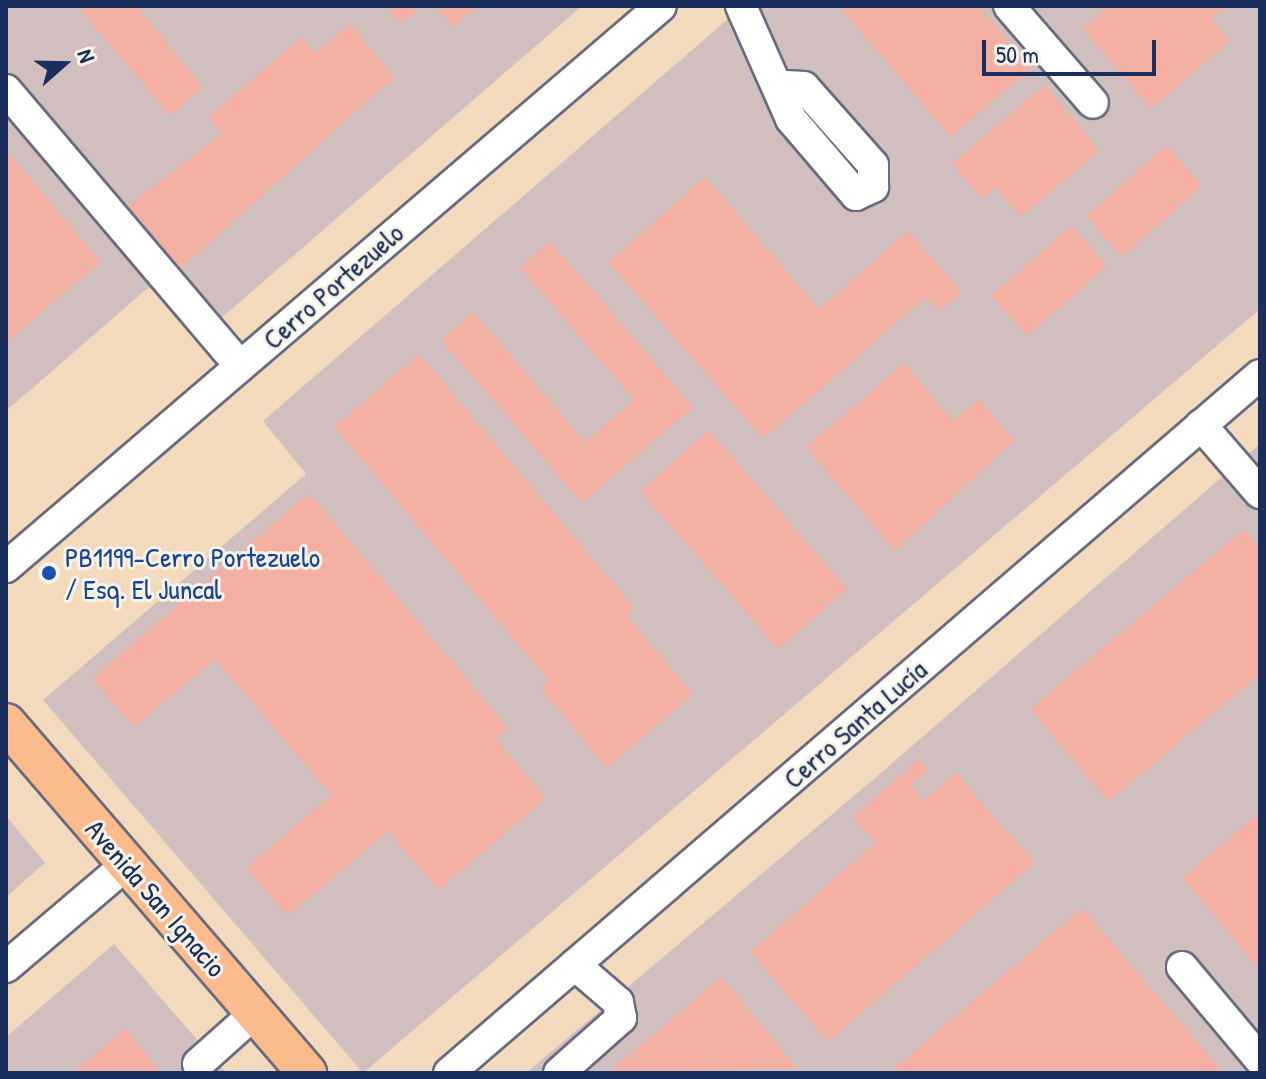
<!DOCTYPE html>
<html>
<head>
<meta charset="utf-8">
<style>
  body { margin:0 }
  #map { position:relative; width:1266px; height:1079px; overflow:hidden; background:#f3dabc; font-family:"Patrick Hand",sans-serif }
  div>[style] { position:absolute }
  .industrial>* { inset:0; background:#d1bfbf }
  .building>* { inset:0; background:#f2afa2 }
  .roads { filter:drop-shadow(2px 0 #676b7f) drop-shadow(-2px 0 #676b7f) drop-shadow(0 2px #676b7f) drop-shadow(0 -2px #676b7f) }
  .minor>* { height:30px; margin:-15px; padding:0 15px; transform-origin:15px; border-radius:15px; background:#fff }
  .major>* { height:38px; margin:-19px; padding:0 19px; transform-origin:19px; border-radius:19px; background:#fbbb8c }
  .dots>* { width:22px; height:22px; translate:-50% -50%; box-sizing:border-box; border:4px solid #f7f3e8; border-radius:50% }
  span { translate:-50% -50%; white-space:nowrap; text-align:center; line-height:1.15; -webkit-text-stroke:6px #f7f3e8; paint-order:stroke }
  .street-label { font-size:28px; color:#1b2f5e }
  .transit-label { font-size:28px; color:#164399 }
  .left { translate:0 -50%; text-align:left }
  .frame { position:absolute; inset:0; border:8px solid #1b2f5e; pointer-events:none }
  .north { position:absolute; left:24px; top:24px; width:80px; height:80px; -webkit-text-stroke:6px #f7f3e8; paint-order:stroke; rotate:70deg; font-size:22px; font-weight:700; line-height:32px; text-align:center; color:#1b2f5e }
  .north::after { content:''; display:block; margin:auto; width:28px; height:36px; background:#1b2f5e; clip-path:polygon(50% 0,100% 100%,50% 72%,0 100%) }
  .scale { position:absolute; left:982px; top:40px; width:174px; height:36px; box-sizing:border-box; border:4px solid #1b2f5e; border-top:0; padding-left:10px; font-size:24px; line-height:28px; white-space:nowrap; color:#1b2f5e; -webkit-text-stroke:6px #f7f3e8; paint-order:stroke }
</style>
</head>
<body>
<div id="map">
  <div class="industrial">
    <div style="clip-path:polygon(6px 6px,582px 6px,196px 340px,149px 287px,6px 411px)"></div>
    <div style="clip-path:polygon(743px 6px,1260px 6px,1260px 309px,363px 1073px,43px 700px,306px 474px,263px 421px)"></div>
    <div style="clip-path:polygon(1260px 444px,1260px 1073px,526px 1073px,875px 778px)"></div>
    <div style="clip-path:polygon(6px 816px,45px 863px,6px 897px)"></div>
    <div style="clip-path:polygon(114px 944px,226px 1073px,6px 1073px,6px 1037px)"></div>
  </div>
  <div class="building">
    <div style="clip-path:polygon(77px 6px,135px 6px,203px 87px,170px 116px)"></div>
    <div style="clip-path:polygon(386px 6px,421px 6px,401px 24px)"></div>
    <div style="clip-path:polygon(435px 6px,478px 6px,453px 27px)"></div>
    <div style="clip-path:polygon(838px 6px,978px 6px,1031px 68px,951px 137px)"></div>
    <div style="clip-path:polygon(1109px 6px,1226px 6px,1211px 19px,1230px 41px,1151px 109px,1082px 29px)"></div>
    <div style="clip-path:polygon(350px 24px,394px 77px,177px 272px,124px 209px,222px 133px,208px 117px,301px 37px,315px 53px)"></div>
    <div style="clip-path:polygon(1045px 85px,1099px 151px,1020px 217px,995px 187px,982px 199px,952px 163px)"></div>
    <div style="clip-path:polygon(1166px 145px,1202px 186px,1122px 257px,1086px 216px)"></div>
    <div style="clip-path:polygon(6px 150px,101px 262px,6px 342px)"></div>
    <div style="clip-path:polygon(705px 177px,819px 309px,908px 231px,962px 292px,939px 312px,926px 297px,763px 439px,608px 262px)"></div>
    <div style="clip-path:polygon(1071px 225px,1107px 266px,1027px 336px,991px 296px)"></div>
    <div style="clip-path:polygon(550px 241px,693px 407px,582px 503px,441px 340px,473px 312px,585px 442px,634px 400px,520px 268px)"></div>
    <div style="clip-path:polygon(419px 354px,634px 608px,626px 615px,693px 694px,607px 768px,540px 688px,549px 681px,334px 427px)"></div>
    <div style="clip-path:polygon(904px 363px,953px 421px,979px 399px,1014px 440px,895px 551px,806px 447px)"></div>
    <div style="clip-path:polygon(709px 430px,847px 589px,778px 649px,640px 491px)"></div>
    <div style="clip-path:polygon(309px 493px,508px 728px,495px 739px,546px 798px,438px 890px,388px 831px,287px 916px,246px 868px,331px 795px,215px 659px,134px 727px,92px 678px)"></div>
    <div style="clip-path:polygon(1244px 529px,1260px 549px,1260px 674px,1108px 802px,1030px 709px)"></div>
    <div style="clip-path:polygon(919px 759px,928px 770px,910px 785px,923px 801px,956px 773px,1034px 863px,828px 1042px,750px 952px,875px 843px,853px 817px)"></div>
    <div style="clip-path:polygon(1260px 812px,1260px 971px,1182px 878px)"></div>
    <div style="clip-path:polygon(1082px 908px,1223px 1073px,889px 1073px)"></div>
    <div style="clip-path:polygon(721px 977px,797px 1068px,608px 1073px)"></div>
    <div style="clip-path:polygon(125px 1029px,162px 1073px,72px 1073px)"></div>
  </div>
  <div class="roads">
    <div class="minor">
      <div style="left:741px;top:6px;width:124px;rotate:66.1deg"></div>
      <div style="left:791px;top:119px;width:100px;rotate:49.5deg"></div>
      <div style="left:856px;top:195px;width:19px;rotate:-25deg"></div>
      <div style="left:873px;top:187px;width:22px;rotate:-90deg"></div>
      <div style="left:873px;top:165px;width:104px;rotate:-131.5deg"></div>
      <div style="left:804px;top:87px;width:22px;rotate:-177deg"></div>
      <div style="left:1009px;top:6px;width:128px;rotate:49.1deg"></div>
      <div style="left:6px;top:90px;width:362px;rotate:49.7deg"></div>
      <div style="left:1201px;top:425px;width:90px;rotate:49.1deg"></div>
      <div style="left:6px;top:567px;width:862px;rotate:-40.58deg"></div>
      <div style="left:6px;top:967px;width:159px;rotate:-40.4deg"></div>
      <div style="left:1182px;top:967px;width:121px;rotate:50deg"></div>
      <div style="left:198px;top:1064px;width:76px;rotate:-41.8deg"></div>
      <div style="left:449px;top:1073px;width:1070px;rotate:-40.72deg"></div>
      <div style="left:559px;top:1073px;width:83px;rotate:-41.6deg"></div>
      <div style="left:621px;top:1018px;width:16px;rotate:-101deg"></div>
      <div style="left:618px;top:1002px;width:57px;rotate:-139.3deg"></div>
    </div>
    <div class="major">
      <div style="left:6px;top:723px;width:462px;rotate:49.3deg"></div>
    </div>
  </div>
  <div class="dots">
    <div style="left:49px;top:573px;background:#1a4fb4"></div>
  </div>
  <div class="street-label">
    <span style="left:333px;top:286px;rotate:-41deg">Cerro Portezuelo</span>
    <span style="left:855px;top:724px;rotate:-41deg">Cerro Santa Lucía</span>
    <span style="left:156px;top:898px;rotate:49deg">Avenida San Ignacio</span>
  </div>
  <div class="transit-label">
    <span class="left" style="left:65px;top:573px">PB1199-Cerro Portezuelo<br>/ Esq. El Juncal</span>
  </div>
  <div class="frame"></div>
  <div class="north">N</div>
  <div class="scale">50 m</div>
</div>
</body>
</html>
